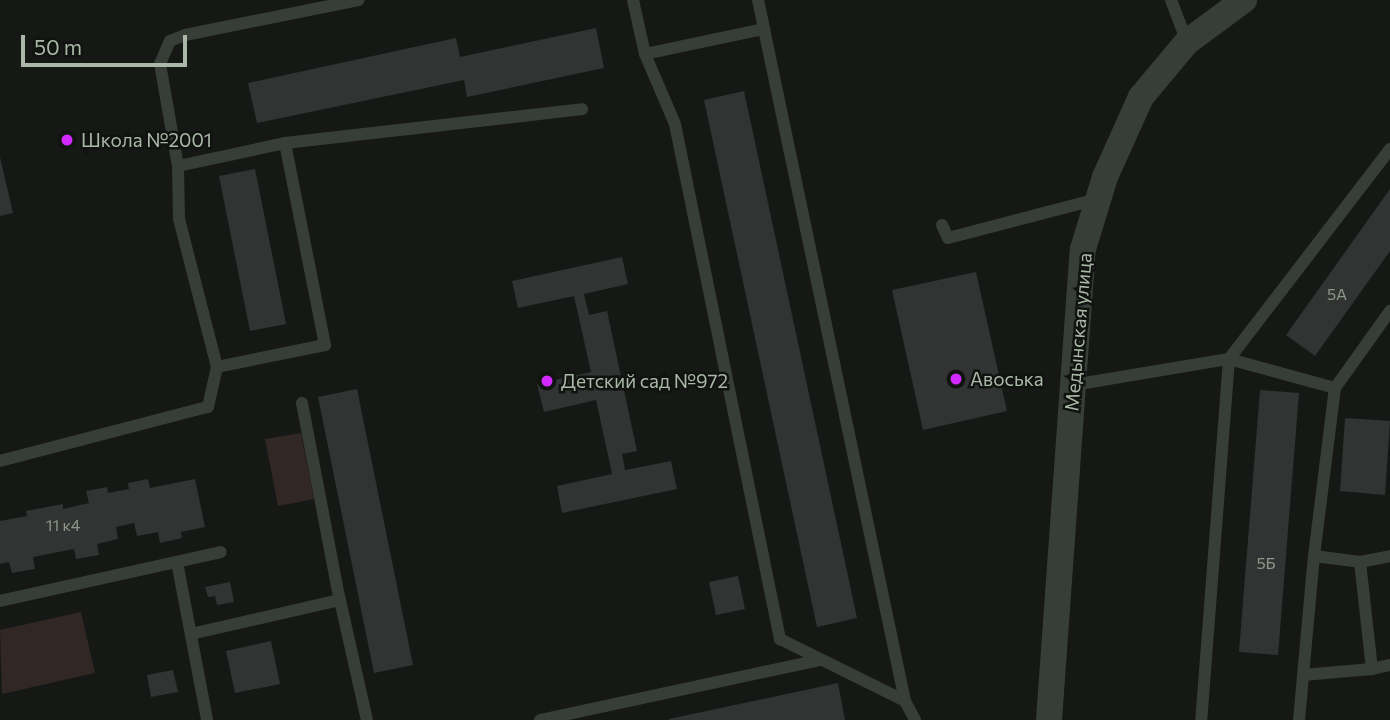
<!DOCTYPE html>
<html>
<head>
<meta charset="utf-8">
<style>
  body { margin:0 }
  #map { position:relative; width:1390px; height:720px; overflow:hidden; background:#161816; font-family:Commissioner,sans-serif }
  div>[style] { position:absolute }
  .green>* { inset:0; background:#312826 }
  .building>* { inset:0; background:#313432 }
  .lane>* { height:12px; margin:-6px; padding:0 6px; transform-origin:6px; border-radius:6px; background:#373e37 }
  .street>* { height:26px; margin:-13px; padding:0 13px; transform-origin:13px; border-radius:13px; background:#373e37 }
  .dots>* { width:19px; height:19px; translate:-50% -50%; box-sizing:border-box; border:4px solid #111311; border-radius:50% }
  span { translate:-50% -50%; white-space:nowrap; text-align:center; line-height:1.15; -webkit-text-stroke:5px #111311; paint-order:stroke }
  .number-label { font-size:16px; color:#8c988a }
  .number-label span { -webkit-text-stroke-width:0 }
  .poi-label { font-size:19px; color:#aab9a7 }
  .left { translate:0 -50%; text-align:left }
  .street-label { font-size:19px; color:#aab9a7 }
  .scale { position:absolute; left:21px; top:35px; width:166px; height:32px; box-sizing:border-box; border:4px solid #aab9a7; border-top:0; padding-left:9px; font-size:21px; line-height:24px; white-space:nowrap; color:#aab9a7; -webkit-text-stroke:5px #111311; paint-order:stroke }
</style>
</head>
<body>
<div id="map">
  <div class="green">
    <div style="clip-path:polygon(301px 433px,314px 499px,278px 506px,265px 439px)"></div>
    <div style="clip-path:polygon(81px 612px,95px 673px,2px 694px,0 630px)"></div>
  </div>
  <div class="building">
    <div style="clip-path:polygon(596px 28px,604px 68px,467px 97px,464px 80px,257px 123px,248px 83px,456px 38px,460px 57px)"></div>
    <div style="clip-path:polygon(744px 91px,857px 618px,817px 627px,704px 100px)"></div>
    <div style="clip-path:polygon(0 157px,13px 213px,0 216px)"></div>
    <div style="clip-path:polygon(255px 169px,286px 324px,250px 331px,219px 176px)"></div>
    <div style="clip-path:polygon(1390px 189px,1390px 251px,1315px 356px,1286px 335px)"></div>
    <div style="clip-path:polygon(622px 257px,628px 284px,584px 294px,589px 315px,607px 311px,637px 451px,622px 454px,625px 470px,671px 461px,677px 489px,562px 513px,557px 486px,612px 474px,596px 400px,544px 412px,537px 384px,591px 372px,574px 296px,518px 308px,512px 281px)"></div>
    <div style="clip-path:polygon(976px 272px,1007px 411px,923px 430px,892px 290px)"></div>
    <div style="clip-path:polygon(357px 389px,413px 665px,374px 673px,318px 397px)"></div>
    <div style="clip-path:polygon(1260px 390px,1299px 393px,1278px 655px,1239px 652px)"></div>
    <div style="clip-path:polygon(1345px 418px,1390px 421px,1385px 495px,1340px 491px)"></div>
    <div style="clip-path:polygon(148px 479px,150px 488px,195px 479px,205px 527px,181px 532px,182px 538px,160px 543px,158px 532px,137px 536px,134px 523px,116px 527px,118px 539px,97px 544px,99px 555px,76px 559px,74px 549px,33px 557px,35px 569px,12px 573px,9px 562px,0 564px,0 521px,27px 516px,26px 511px,63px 504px,63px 509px,89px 503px,86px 491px,107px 487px,108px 493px,129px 489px,128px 483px)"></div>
    <div style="clip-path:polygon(738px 576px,745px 609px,716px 615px,709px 582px)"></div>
    <div style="clip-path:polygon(230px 582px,234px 602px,217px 605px,215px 596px,208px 597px,205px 587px)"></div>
    <div style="clip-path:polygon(271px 641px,280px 684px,235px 693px,226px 651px)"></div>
    <div style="clip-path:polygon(173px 670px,178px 692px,151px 697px,147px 675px)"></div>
    <div style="clip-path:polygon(838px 683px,845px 720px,669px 720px,669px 719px)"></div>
  </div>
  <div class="lane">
    <div style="left:633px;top:0;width:55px;rotate:77.5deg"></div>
    <div style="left:645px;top:54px;width:76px;rotate:66.8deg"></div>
    <div style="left:675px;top:124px;width:526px;rotate:78.48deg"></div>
    <div style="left:780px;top:639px;width:140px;rotate:26.4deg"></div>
    <div style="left:758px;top:0;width:30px;rotate:78deg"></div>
    <div style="left:1171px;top:0;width:45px;rotate:69.1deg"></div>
    <div style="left:645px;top:54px;width:122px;rotate:-11.9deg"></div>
    <div style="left:764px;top:29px;width:687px;rotate:78.15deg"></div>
    <div style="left:905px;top:701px;width:21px;rotate:62deg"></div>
    <div style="left:285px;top:143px;width:299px;rotate:-6.5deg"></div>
    <div style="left:178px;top:166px;width:109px;rotate:-12.1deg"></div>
    <div style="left:285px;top:143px;width:206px;rotate:78.8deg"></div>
    <div style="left:325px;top:345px;width:110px;rotate:168.5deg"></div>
    <div style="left:942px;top:225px;width:14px;rotate:65deg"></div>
    <div style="left:948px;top:238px;width:155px;rotate:-14.6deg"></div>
    <div style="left:1073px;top:385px;width:158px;rotate:-9.5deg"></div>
    <div style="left:1229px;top:359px;width:362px;rotate:94.4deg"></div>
    <div style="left:1335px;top:388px;width:110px;rotate:-164.7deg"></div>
    <div style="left:1229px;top:359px;width:265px;rotate:-52.5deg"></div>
    <div style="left:302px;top:403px;width:187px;rotate:79.2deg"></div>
    <div style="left:337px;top:587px;width:136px;rotate:77.3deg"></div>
    <div style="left:0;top:461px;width:215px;rotate:-14.6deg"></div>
    <div style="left:208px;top:407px;width:41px;rotate:-77.3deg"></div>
    <div style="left:217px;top:367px;width:153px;rotate:-104.4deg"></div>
    <div style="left:179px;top:219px;width:53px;rotate:-91.1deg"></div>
    <div style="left:178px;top:166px;width:104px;rotate:-100deg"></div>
    <div style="left:160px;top:64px;width:25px;rotate:-67deg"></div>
    <div style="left:170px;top:41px;width:16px;rotate:-22deg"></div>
    <div style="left:185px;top:35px;width:177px;rotate:-11.4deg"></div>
    <div style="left:1314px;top:556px;width:46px;rotate:7.4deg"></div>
    <div style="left:1360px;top:562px;width:31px;rotate:-11deg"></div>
    <div style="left:177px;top:562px;width:161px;rotate:79.2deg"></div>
    <div style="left:1360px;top:562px;width:108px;rotate:83.6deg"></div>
    <div style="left:1372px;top:669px;width:18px;rotate:-13deg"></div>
    <div style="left:0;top:601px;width:226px;rotate:-12.5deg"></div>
    <div style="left:191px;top:634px;width:153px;rotate:-12.9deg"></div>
    <div style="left:1303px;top:675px;width:69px;rotate:-5deg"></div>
    <div style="left:540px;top:720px;width:287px;rotate:-12.1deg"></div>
    <div style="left:1299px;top:720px;width:165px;rotate:-84.8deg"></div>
    <div style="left:1314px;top:556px;width:169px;rotate:-82.9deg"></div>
    <div style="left:1335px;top:388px;width:95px;rotate:-54.5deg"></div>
  </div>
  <div class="street">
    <div style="left:1049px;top:720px;width:472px;rotate:-85.9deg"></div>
    <div style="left:1083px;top:249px;width:75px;rotate:-73deg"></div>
    <div style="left:1105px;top:177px;width:88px;rotate:-65.8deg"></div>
    <div style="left:1141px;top:97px;width:72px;rotate:-50.1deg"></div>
    <div style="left:1187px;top:42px;width:71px;rotate:-36.4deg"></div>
  </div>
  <div class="dots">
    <div style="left:67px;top:140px;background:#d229fe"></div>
    <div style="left:956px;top:379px;background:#d229fe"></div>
    <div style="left:547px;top:381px;background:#d229fe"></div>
  </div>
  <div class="number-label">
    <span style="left:1337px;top:294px">5А</span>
    <span style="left:63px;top:525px">11 к4</span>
    <span style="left:1266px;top:563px">5Б</span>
  </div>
  <div class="poi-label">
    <span class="left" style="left:81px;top:140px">Школа №2001</span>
    <span class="left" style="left:970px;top:379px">Авоська</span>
    <span class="left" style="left:561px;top:381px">Детский сад №972</span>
  </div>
  <div class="street-label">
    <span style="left:1078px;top:332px;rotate:-85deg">Медынская улица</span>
  </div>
  <div class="scale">50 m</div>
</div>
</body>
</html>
